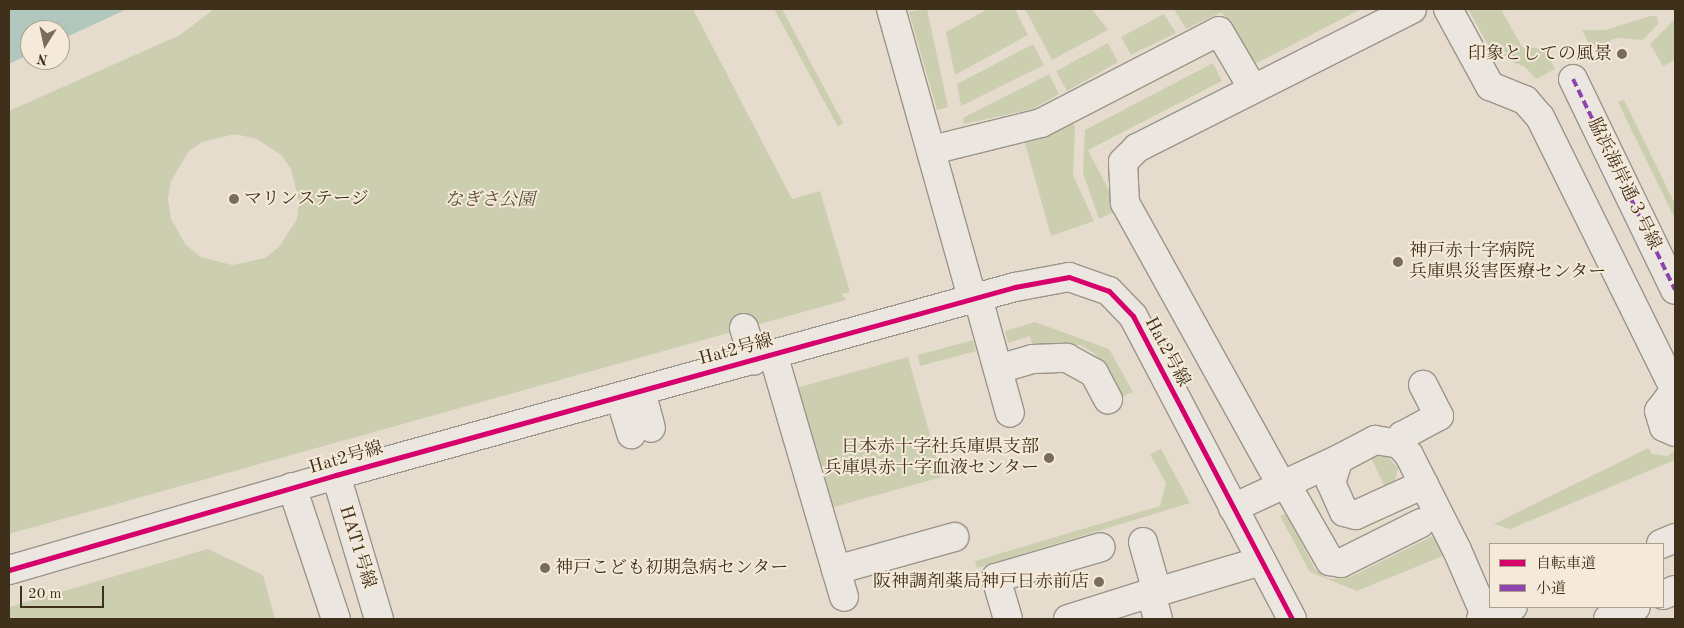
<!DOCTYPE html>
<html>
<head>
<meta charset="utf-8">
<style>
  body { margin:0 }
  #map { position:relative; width:1684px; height:628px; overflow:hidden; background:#e6dcce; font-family:"Old Standard TT","Noto Serif JP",serif }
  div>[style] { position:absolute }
  .green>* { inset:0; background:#ccceb0 }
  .water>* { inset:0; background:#b1c6bc }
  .roads { filter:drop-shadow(1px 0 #9c9489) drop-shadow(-1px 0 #9c9489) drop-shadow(0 1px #9c9489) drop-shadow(0 -1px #9c9489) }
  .minor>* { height:28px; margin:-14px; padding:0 14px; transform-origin:14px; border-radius:14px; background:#ebe6df }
  .quiet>* { height:4px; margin-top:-2px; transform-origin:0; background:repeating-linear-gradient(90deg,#8e44ad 0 8px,transparent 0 12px) }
  .cycleway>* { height:5px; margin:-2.5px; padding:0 2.5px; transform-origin:2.5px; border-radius:2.5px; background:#d6006c }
  .dots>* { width:14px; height:14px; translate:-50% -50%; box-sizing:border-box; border:2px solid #f5ead9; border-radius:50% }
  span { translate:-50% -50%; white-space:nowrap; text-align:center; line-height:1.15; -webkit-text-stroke:4px #f5ead9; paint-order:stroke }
  .poi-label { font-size:18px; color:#3f301b }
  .right { translate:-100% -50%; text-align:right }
  .left { translate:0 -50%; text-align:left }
  .street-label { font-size:18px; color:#3f301b }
  .park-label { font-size:18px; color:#574d34; font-style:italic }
  .frame { position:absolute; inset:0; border:10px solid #3f301b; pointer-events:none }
  .legend { position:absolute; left:1489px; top:543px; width:175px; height:65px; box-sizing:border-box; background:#f5ead9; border:1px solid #aca08d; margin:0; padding:6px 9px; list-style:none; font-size:15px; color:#3f301b }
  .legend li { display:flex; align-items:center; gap:10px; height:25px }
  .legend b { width:25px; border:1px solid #aca08d }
  .north { position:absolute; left:20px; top:20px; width:50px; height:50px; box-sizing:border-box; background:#f5ead9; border:1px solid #aca08d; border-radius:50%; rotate:190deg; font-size:14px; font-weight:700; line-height:20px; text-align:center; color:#3f301b }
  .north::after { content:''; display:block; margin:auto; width:18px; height:22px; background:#796c5a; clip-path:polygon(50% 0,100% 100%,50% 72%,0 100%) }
  .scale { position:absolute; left:20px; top:586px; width:84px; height:22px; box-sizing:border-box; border:2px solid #3f301b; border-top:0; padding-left:6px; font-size:15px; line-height:18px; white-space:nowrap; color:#3f301b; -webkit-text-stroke:4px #f5ead9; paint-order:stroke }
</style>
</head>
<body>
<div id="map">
  <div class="green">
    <div style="clip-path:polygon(evenodd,214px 9px,693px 9px,792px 199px,820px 191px,850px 292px,842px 294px,846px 300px,9px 534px,9px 111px,180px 35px,214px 9px,235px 134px,257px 139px,281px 155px,291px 169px,299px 202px,297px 219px,279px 247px,265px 258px,232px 265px,201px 257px,186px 245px,171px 219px,168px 198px,171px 181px,188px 152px,202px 142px,235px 134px)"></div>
    <div style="clip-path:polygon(774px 9px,782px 9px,843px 123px,838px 127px)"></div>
    <div style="clip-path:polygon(927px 9px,948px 107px,937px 110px,909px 12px)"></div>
    <div style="clip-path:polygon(988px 9px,1015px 9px,1028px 35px,955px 75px,946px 32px)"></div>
    <div style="clip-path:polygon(1025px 9px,1092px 9px,1108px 30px,1052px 60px)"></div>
    <div style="clip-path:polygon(1174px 9px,1361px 9px,1253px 65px,1222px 12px,1186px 29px)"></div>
    <div style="clip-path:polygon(1468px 9px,1501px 9px,1522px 47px,1545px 49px,1555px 69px,1536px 79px,1525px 67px,1493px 54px)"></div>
    <div style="clip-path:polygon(1164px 14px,1176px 33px,1131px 55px,1121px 37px)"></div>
    <div style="clip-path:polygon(1650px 16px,1657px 16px,1658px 24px,1643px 40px,1617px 38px,1591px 48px,1582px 30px,1606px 30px)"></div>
    <div style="clip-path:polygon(1675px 19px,1675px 60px,1663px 66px,1650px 44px)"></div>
    <div style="clip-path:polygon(1108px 43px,1118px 62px,1067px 91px,1056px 71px)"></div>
    <div style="clip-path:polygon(1033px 44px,1044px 65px,961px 106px,957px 84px)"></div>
    <div style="clip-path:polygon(1213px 63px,1222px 81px,1088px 150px,1119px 210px,1099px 219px,1083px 173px,1085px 130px)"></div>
    <div style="clip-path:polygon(1049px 74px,1059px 94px,1033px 109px,964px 124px,963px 118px)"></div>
    <div style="clip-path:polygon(1624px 100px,1675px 204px,1675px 219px,1618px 102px)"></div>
    <div style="clip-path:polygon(1071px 118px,1075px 127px,1073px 175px,1094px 221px,1051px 236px,1023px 136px)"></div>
    <div style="clip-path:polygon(1035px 322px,1109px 349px,1133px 392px,1116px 399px,1104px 366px,1094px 353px,1080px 345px,1053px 343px,1033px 348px,1030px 336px,1008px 343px,1005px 331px)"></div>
    <div style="clip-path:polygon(973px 340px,976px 351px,920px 366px,918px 355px)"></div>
    <div style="clip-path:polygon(908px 357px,942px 477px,830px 508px,796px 388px)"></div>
    <div style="clip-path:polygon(1648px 448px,1652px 454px,1667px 456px,1675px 451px,1675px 460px,1510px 529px,1494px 524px)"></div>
    <div style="clip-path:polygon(1161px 449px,1190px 503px,977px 568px,975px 561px,1160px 506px,1166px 483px,1150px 454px)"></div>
    <div style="clip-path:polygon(1377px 453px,1386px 455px,1398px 468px,1394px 485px,1387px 491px,1370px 456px)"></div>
    <div style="clip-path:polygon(1286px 513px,1315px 569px,1329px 579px,1350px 577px,1435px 535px,1445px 555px,1357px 591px,1310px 572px,1280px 516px)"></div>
    <div style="clip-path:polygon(208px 549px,263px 575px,275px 619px,9px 619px,9px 607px)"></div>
  </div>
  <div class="water">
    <div style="clip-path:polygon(9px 9px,127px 9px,60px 40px,60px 30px,30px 30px,30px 54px,9px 64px)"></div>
  </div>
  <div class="roads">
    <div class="minor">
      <div style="left:891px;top:9px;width:302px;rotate:74.3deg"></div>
      <div style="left:1448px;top:9px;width:88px;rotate:61.4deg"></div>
      <div style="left:1490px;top:86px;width:38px;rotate:22deg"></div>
      <div style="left:1525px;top:100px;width:23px;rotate:49deg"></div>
      <div style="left:1540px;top:117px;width:305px;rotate:63.7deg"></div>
      <div style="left:1675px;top:390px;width:26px;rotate:127deg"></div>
      <div style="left:1659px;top:411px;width:17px;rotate:73deg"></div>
      <div style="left:1664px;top:427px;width:12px;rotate:24deg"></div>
      <div style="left:1573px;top:79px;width:234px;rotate:64.2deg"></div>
      <div style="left:932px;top:150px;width:112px;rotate:-13.9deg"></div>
      <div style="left:1041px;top:123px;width:200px;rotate:-27.3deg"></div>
      <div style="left:1219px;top:31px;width:67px;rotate:59.6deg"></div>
      <div style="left:978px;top:298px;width:119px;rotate:74.5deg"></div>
      <div style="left:744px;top:328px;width:34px;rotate:73deg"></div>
      <div style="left:773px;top:354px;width:253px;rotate:73.7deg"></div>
      <div style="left:998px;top:369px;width:36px;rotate:-16deg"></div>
      <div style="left:1033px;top:359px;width:34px;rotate:-2deg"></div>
      <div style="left:1067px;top:358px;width:31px;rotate:29deg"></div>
      <div style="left:1094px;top:373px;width:30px;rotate:62deg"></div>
      <div style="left:641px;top:391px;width:38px;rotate:75deg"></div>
      <div style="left:620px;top:397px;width:39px;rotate:73deg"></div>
      <div style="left:1399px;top:444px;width:9px;rotate:-69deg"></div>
      <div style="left:1402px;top:436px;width:42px;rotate:-28.4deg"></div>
      <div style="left:1439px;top:416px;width:35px;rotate:-117deg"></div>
      <div style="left:336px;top:475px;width:150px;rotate:73.4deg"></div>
      <div style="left:1286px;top:484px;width:89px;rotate:60.3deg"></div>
      <div style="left:1330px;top:561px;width:11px;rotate:10deg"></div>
      <div style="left:1341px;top:563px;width:89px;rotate:-26.6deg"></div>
      <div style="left:1424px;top:484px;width:75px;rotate:155.5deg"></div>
      <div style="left:1356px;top:515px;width:12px;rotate:-166deg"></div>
      <div style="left:1344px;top:512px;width:32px;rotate:-114deg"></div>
      <div style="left:1331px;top:483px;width:25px;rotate:-72deg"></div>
      <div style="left:1339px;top:459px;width:41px;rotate:-27.8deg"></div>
      <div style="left:1375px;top:440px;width:24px;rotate:9deg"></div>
      <div style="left:1399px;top:444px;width:15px;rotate:48deg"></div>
      <div style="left:1409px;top:455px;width:106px;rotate:63.2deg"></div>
      <div style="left:1457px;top:550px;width:73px;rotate:66.6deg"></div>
      <div style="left:1282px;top:486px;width:324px;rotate:-119deg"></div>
      <div style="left:1125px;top:203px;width:41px;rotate:-92.8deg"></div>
      <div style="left:1123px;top:162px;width:20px;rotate:-45deg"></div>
      <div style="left:1137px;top:148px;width:308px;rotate:-26.8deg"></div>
      <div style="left:292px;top:487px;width:139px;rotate:71.6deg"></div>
      <div style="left:1233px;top:508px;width:117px;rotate:-24.8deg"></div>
      <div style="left:1143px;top:542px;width:52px;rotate:74.4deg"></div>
      <div style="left:1157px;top:592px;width:109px;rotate:-16.6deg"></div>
      <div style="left:1661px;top:544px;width:15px;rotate:-23deg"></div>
      <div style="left:9px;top:570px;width:341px;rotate:-16.2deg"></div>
      <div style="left:336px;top:475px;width:705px;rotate:-15.48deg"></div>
      <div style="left:1015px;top:287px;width:55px;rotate:-10.5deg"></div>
      <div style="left:1069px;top:277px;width:42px;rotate:19.3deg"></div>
      <div style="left:1109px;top:291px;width:35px;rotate:46deg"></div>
      <div style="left:1133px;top:316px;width:342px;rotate:62.3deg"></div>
      <div style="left:836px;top:570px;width:123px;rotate:-15.6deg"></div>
      <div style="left:1157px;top:592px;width:6px;rotate:171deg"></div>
      <div style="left:1151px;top:593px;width:27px;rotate:75deg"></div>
      <div style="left:1663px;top:595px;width:13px;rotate:-23deg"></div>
      <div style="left:1008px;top:619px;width:43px;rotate:-106.3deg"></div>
      <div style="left:996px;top:578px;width:109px;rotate:-16.4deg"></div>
      <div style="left:1068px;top:619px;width:87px;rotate:-17.4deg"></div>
      <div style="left:1481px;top:619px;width:34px;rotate:-21deg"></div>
      <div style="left:1608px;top:619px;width:30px;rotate:-23deg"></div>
    </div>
  </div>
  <div class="quiet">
    <div style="left:1573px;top:79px;width:234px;rotate:64.2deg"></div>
  </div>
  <div class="cycleway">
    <div style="left:9px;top:570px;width:341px;rotate:-16.2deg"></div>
    <div style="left:336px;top:475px;width:705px;rotate:-15.48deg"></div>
    <div style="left:1015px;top:287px;width:55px;rotate:-10.5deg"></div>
    <div style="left:1069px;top:277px;width:42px;rotate:19.3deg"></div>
    <div style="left:1109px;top:291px;width:35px;rotate:46deg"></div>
    <div style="left:1133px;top:316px;width:342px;rotate:62.3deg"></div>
  </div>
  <div class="dots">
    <div style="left:1622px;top:54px;background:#796c5a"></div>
    <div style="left:234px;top:199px;background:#796c5a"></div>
    <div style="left:1398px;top:262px;background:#796c5a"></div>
    <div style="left:1049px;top:458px;background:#796c5a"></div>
    <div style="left:545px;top:568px;background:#796c5a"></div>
    <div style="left:1099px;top:582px;background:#796c5a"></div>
  </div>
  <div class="poi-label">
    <span class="right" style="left:1612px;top:54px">印象としての風景</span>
    <span class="left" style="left:244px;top:199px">マリンステージ</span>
    <span class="left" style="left:1409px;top:262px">神戸赤十字病院<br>兵庫県災害医療センター</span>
    <span class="right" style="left:1039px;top:458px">日本赤十字社兵庫県支部<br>兵庫県赤十字血液センター</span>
    <span class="left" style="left:555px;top:568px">神戸こども初期急病センター</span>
    <span class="right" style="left:1089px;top:582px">阪神調剤薬局神戸日赤前店</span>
  </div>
  <div class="street-label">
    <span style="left:1624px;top:184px;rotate:64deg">脇浜海岸通３号線</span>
    <span style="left:736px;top:350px;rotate:-15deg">Hat2号線</span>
    <span style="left:1167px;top:352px;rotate:62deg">Hat2号線</span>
    <span style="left:346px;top:458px;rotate:-16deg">Hat2号線</span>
    <span style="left:357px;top:547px;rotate:73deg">HAT1号線</span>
  </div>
  <div class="park-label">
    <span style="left:490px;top:200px">なぎさ公園</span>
  </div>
  <div class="frame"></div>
  <ul class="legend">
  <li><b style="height:6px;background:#d6006c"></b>自転車道</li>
  <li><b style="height:6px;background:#8e44ad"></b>小道</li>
  </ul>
  <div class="north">N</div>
  <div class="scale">20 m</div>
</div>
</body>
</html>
